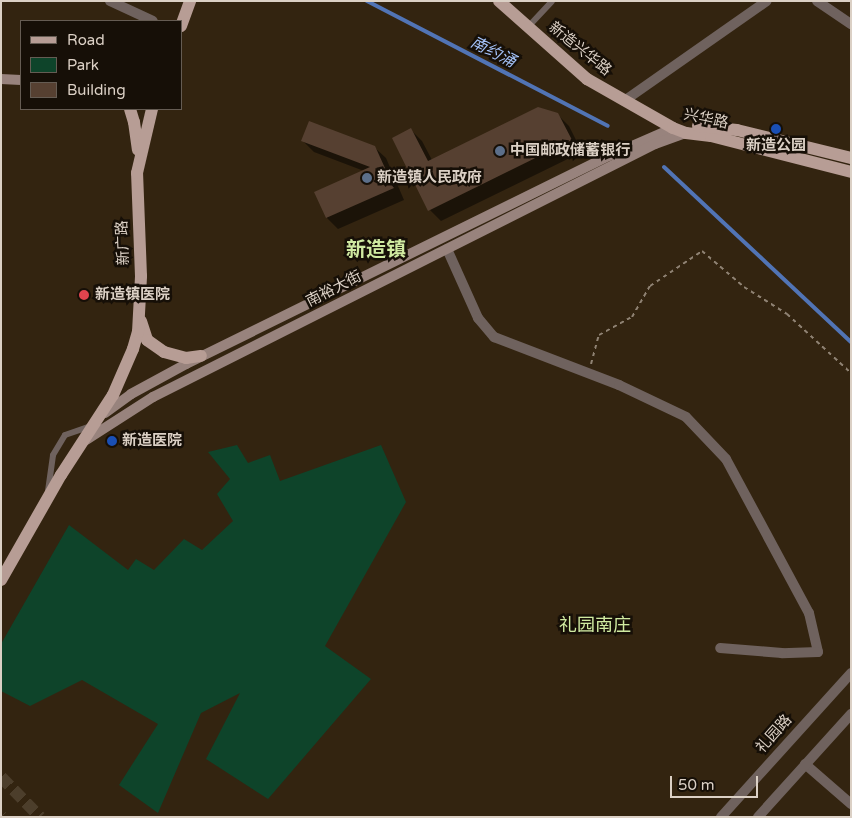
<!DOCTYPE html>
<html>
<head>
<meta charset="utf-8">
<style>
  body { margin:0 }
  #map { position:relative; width:852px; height:818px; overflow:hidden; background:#332410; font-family:"Varela Round","Noto Sans SC",sans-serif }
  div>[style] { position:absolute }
  .green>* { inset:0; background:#0e442a }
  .shadow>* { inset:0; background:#0007 }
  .stream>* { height:4px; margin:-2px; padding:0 2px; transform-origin:2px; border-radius:2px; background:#5174b5 }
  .building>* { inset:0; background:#564031 }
  .primary-tunnel>* { height:12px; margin-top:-6px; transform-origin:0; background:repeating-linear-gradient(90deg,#4c3e2b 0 12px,transparent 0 18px) }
  .path>* { height:2px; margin-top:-1px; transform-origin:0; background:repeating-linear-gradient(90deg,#8f8273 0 4px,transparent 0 8px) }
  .service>* { height:6px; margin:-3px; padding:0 3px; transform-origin:3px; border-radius:3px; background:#6f625e }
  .minor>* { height:10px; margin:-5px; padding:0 5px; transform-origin:5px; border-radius:5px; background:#6f625e }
  .tertiary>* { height:10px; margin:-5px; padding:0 5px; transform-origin:5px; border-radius:5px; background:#6f625e }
  .secondary>* { height:10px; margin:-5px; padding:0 5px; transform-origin:5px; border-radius:5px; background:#98837d }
  .primary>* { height:12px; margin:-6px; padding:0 6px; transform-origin:6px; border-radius:6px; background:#b79d95 }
  .dots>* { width:14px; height:14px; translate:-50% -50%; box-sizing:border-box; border:2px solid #160f07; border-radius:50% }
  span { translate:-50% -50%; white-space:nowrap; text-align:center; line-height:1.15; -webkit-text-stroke:5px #160f07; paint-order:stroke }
  .street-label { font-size:15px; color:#dbd0c5 }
  .poi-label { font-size:15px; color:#dbd0c5; font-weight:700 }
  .left { translate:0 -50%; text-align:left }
  .water-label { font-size:16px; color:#a4c2f8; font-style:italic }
  .quarter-label { font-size:18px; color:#d0eaa1 }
  .district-label { font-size:20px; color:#d0eaa1; font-weight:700 }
  .frame { position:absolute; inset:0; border:2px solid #dbd0c5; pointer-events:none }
  .legend { position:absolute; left:20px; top:20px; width:162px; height:90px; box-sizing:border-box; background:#160f07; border:1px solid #655c53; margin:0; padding:6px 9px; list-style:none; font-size:15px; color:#dbd0c5 }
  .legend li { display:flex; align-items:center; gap:10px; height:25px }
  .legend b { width:25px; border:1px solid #655c53 }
  .scale { position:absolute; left:670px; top:776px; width:88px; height:22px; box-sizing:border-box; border:2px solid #dbd0c5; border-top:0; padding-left:6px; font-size:15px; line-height:18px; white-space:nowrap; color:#dbd0c5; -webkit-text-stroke:4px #160f07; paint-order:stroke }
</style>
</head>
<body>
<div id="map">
  <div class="green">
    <div style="clip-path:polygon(237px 445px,248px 463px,270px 455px,280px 481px,381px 445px,406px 502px,325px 646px,371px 679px,268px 799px,206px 759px,240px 693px,201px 713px,158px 813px,119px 785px,158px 724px,82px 680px,30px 706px,1px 691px,1px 644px,69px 525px,128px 570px,136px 559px,154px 570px,184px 539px,202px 550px,233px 521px,217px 494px,230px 479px,208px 452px)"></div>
  </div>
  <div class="shadow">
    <div style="clip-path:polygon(558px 115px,569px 126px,582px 152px,441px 221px,430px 210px,411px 130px,422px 141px,432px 160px)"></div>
    <div style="clip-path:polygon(303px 141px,374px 147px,386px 158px,404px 200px,338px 229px,327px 218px,315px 192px,364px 171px,314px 152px)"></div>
  </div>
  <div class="stream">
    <div style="left:367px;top:1px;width:271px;rotate:27.4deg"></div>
    <div style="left:664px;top:167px;width:256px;rotate:43.1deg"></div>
  </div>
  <div class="building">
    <div style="clip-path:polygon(538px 107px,558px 113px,572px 140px,428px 211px,392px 138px,411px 128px,428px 161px)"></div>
    <div style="clip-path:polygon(309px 121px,375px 146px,394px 188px,326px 218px,314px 192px,370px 167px,301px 141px)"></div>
  </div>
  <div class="primary-tunnel">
    <div style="left:1px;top:777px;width:56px;rotate:45.7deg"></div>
    <div style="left:1px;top:816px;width:1px;rotate:45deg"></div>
  </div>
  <div class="path">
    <div style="left:591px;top:364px;width:30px;rotate:-75deg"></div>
    <div style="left:599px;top:335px;width:38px;rotate:-29deg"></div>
    <div style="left:632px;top:317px;width:36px;rotate:-60deg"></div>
    <div style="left:650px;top:286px;width:63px;rotate:-33.9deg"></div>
    <div style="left:702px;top:251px;width:55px;rotate:40.6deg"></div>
    <div style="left:744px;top:287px;width:51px;rotate:32.1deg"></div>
    <div style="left:787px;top:314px;width:87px;rotate:42.7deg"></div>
  </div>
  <div class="service">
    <div style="left:528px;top:27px;width:35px;rotate:-47deg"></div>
    <div style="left:48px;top:491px;width:36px;rotate:-82deg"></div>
    <div style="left:53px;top:455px;width:23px;rotate:-59deg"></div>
    <div style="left:65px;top:435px;width:28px;rotate:-19deg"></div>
  </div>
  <div class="minor">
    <div style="left:110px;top:1px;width:47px;rotate:24.9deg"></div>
    <div style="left:817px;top:1px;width:41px;rotate:34.1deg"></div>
    <div style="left:624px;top:101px;width:174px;rotate:-35deg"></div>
    <div style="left:447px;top:249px;width:76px;rotate:65.8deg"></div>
    <div style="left:478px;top:318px;width:25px;rotate:50deg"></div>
    <div style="left:494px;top:337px;width:134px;rotate:21deg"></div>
    <div style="left:619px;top:385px;width:74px;rotate:25.5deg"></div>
    <div style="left:686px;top:417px;width:58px;rotate:46.4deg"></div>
    <div style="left:726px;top:459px;width:175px;rotate:61.7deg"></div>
    <div style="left:809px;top:613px;width:40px;rotate:77deg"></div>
    <div style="left:818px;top:652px;width:36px;rotate:178deg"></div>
    <div style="left:782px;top:653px;width:62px;rotate:-175.4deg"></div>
    <div style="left:805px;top:764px;width:61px;rotate:41deg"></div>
  </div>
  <div class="tertiary">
    <div style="left:721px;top:817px;width:194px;rotate:-47.9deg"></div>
    <div style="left:758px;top:817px;width:139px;rotate:-47.9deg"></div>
  </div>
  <div class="secondary">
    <div style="left:1px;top:79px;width:20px;rotate:3deg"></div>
    <div style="left:105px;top:413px;width:32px;rotate:-36deg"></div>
    <div style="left:131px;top:394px;width:63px;rotate:-28.6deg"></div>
    <div style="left:186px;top:364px;width:471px;rotate:-26.2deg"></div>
    <div style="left:609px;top:156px;width:70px;rotate:-23.6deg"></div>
    <div style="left:86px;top:440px;width:80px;rotate:-32.7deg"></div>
    <div style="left:153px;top:397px;width:562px;rotate:-26.75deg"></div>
    <div style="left:655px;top:144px;width:33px;rotate:-20deg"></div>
  </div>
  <div class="primary">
    <div style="left:499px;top:1px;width:118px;rotate:41.6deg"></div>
    <div style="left:587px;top:79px;width:99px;rotate:29.7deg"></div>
    <div style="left:673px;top:128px;width:14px;rotate:21deg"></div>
    <div style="left:686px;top:133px;width:25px;rotate:7deg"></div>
    <div style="left:711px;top:136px;width:145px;rotate:14.4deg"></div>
    <div style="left:181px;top:26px;width:27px;rotate:-70deg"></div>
    <div style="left:130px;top:109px;width:14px;rotate:73deg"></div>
    <div style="left:134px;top:122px;width:28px;rotate:82deg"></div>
    <div style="left:698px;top:126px;width:39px;rotate:6deg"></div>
    <div style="left:737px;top:130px;width:117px;rotate:13.8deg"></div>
    <div style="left:141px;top:321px;width:20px;rotate:72deg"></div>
    <div style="left:147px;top:340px;width:21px;rotate:35deg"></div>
    <div style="left:164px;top:352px;width:23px;rotate:15deg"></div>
    <div style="left:186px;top:358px;width:15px;rotate:-8deg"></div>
    <div style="left:1px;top:580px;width:121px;rotate:-60.3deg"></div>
    <div style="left:61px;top:475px;width:95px;rotate:-57deg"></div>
    <div style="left:113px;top:395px;width:50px;rotate:-66.5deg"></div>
    <div style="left:133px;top:349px;width:18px;rotate:-74deg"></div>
    <div style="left:138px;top:332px;width:56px;rotate:-86.9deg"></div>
    <div style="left:141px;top:276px;width:103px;rotate:-92.2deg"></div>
    <div style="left:137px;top:173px;width:66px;rotate:-76.8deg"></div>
  </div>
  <div class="dots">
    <div style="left:776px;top:129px;background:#1a4fb4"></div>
    <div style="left:500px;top:151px;background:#5c6f8a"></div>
    <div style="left:367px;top:178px;background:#5c6f8a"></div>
    <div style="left:84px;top:295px;background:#e0444e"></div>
    <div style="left:112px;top:441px;background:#1a4fb4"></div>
  </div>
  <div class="street-label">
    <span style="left:580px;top:49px;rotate:39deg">新造兴华路</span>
    <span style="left:706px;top:119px;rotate:12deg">兴华路</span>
    <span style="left:123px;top:243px;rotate:-92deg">新广路</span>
    <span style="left:334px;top:289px;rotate:-27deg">南裕大街</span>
    <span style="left:774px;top:734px;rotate:-48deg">礼园路</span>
  </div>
  <div class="poi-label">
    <span style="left:776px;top:146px">新造公园</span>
    <span class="left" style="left:510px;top:151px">中国邮政储蓄银行</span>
    <span class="left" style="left:377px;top:178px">新造镇人民政府</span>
    <span class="left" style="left:95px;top:295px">新造镇医院</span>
    <span class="left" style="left:122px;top:441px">新造医院</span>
  </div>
  <div class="water-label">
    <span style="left:493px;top:52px;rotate:27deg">南约涌</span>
  </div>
  <div class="quarter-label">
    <span style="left:595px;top:625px">礼园南庄</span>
  </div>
  <div class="district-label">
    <span style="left:376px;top:250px">新造镇</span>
  </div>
  <div class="frame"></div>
  <ul class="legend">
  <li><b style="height:6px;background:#b79d95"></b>Road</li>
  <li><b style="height:14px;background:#0e442a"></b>Park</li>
  <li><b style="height:14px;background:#564031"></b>Building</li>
  </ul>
  <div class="scale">50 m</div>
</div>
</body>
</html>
